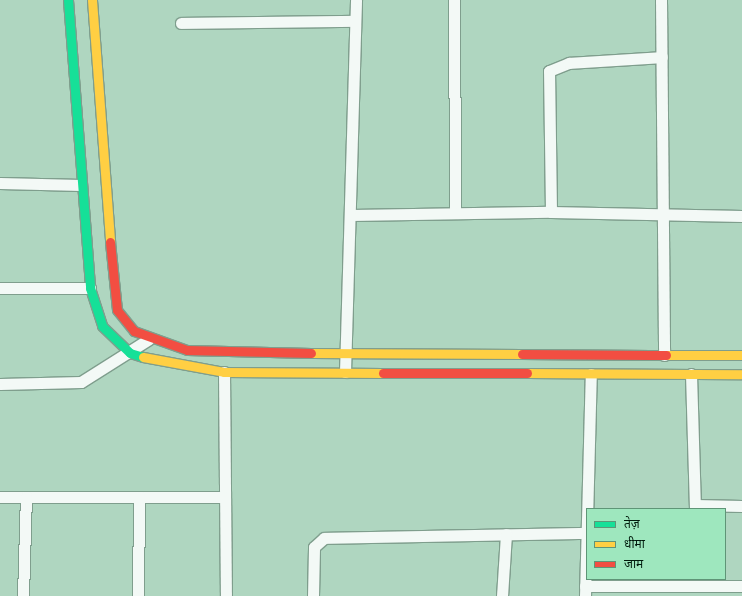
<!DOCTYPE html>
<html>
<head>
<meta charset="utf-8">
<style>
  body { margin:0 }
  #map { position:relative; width:742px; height:596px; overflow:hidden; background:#afd6c0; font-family:Manrope,"Noto Sans Devanagari",sans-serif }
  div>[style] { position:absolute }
  .roads { filter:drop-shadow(1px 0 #7f9e8d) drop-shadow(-1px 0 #7f9e8d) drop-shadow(0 1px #7f9e8d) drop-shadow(0 -1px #7f9e8d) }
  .street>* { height:11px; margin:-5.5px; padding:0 5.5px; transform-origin:5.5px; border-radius:5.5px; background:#f3f9f6 }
  .fast>* { height:9px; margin:-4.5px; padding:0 4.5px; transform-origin:4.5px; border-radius:4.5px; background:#16e098 }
  .slow>* { height:9px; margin:-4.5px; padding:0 4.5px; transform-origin:4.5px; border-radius:4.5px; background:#ffcf43 }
  .jam>* { height:9px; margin:-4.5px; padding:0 4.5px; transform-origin:4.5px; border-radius:4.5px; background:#f24e42 }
  span { translate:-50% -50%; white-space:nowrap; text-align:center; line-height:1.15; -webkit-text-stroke:3px #9ee7be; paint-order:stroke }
  .legend { position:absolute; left:586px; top:508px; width:140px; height:72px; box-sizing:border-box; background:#9ee7be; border:1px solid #5f9577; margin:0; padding:5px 7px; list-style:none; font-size:12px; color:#001a0c }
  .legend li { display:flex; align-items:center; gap:8px; height:20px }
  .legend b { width:20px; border:1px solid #5f9577 }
</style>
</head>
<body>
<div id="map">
  <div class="roads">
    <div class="street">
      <div style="left:454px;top:0;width:213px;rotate:89.7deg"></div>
      <div style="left:661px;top:0;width:355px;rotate:89.5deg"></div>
      <div style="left:181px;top:23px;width:174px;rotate:-0.7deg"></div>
      <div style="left:0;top:183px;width:81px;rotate:1.4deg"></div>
      <div style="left:551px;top:212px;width:141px;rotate:-90.8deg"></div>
      <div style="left:549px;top:71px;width:22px;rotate:-22deg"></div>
      <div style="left:569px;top:63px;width:93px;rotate:-3.7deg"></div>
      <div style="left:351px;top:215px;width:200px;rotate:-0.9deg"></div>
      <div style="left:551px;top:212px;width:191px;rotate:1.2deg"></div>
      <div style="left:0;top:288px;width:90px"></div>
      <div style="left:224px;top:372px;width:224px;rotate:89.5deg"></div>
      <div style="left:345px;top:372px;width:372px;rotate:-88.3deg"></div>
      <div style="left:691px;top:374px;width:135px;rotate:88.3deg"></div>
      <div style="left:0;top:384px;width:81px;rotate:-1.4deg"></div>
      <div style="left:81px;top:382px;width:80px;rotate:-32.3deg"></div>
      <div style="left:0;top:497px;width:225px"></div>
      <div style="left:695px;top:505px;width:47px;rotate:1.2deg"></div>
      <div style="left:585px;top:586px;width:157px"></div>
      <div style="left:23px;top:596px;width:99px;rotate:-88.3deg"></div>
      <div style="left:138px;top:596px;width:99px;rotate:-89.4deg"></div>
      <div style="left:313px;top:596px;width:49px;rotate:-88.8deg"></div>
      <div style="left:314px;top:547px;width:13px;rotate:-42deg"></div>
      <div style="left:324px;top:538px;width:262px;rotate:-1.1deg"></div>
      <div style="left:502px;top:596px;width:62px;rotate:-86.3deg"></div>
      <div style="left:585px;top:596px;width:222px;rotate:-88.5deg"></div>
    </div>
    <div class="fast">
      <div style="left:68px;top:0;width:289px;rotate:85.6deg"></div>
      <div style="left:90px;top:288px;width:40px;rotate:72deg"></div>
      <div style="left:102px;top:326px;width:39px;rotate:44deg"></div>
      <div style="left:130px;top:353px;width:14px;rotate:17deg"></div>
    </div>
    <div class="slow">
      <div style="left:92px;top:0;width:243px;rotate:85.7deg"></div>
      <div style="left:311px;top:353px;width:211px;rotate:0.3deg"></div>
      <div style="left:666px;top:355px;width:76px"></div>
      <div style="left:143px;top:357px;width:82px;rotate:10.5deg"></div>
      <div style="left:224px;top:372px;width:159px;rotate:0.4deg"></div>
      <div style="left:527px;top:373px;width:215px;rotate:0.3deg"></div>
    </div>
    <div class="jam">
      <div style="left:110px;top:242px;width:68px;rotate:84.1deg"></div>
      <div style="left:117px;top:310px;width:27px;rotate:51deg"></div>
      <div style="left:134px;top:331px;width:56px;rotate:19.7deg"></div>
      <div style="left:187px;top:350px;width:124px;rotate:1.4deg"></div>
      <div style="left:522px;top:354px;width:144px;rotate:0.4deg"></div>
      <div style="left:383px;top:373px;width:144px"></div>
    </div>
  </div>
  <ul class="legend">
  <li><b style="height:5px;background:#16e098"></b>तेज़</li>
  <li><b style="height:5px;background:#ffcf43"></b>धीमा</li>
  <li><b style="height:5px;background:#f24e42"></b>जाम</li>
  </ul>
</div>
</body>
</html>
